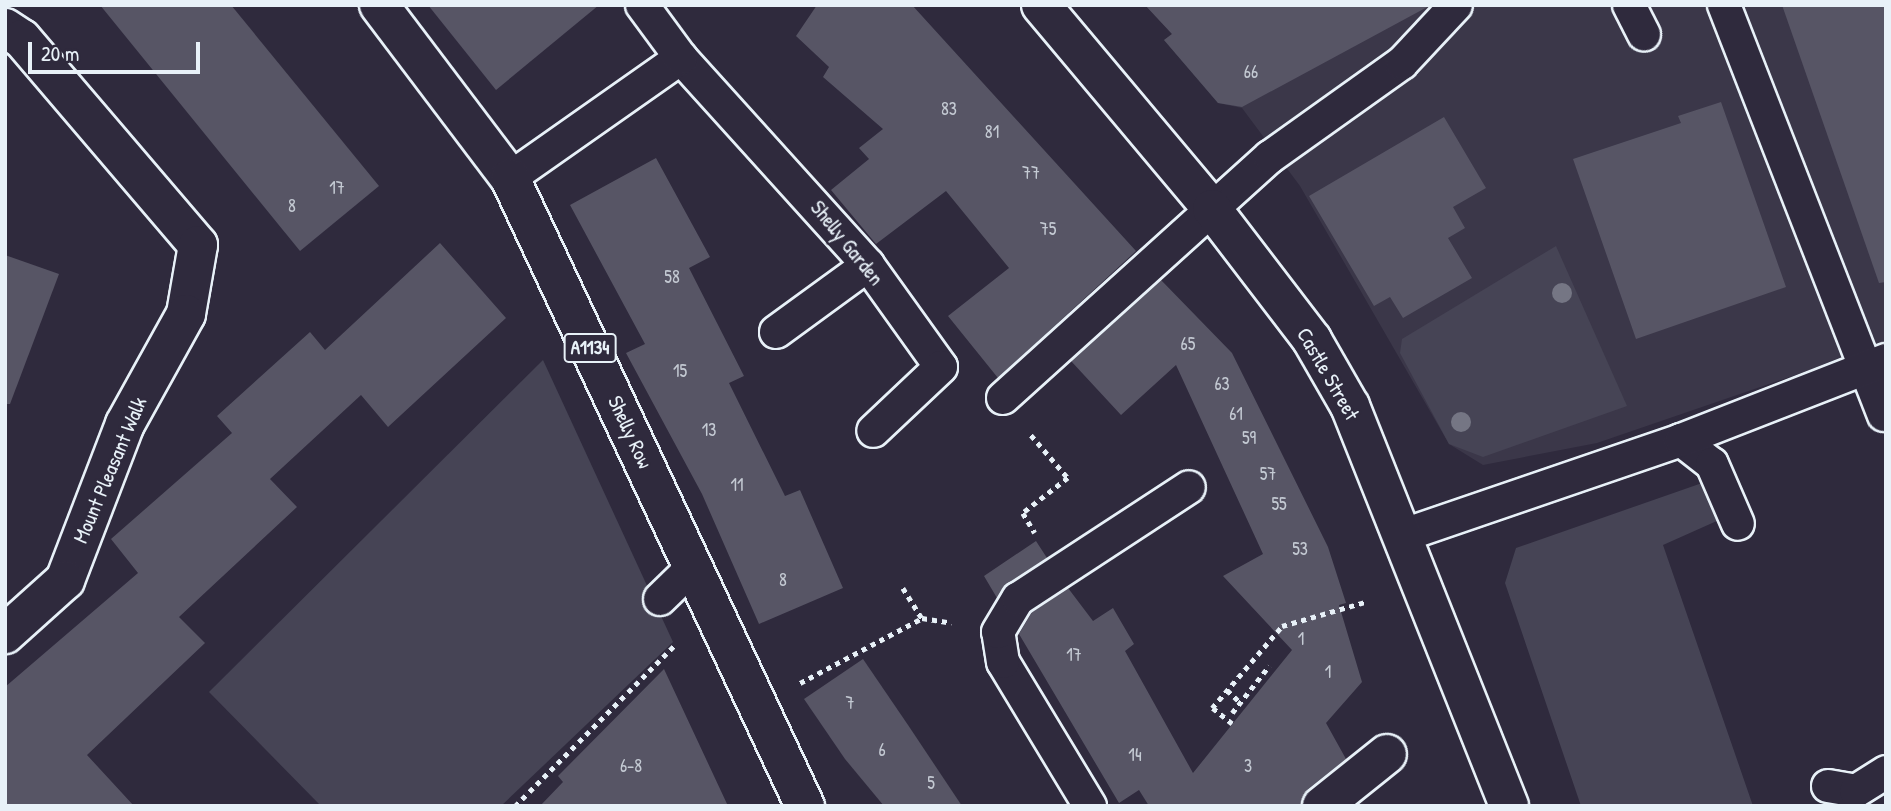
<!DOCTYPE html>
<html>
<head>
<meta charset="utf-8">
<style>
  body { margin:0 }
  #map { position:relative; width:1891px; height:811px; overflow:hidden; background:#2f2a3d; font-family:"Patrick Hand",sans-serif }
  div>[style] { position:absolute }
  .built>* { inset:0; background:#3b3749 }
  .green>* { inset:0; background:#464455 }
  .building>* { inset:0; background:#575565 }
  .path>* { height:4.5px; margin-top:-2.25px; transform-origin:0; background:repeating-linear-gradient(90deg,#e8f1f8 0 5px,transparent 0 10px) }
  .roads { filter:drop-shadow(2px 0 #e8f1f8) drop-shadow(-2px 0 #e8f1f8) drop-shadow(0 2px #e8f1f8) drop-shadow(0 -2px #e8f1f8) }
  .lane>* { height:32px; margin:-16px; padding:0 16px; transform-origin:16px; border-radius:16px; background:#2f2a3d }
  .street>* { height:38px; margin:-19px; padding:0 19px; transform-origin:19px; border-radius:19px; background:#2f2a3d }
  .secondary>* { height:38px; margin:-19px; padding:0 19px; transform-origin:19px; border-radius:19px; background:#2f2a3d }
  .primary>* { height:38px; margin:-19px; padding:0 19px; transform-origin:19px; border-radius:19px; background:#2f2a3d }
  .trees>* { width:20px; height:20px; margin:-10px; border-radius:50%; background:#757684 }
  span { translate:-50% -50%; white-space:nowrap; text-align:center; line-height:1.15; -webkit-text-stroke:5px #2f2a3d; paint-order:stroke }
  .number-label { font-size:18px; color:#c4cad3 }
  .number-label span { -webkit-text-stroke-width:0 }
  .shield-label span { padding:2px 5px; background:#2f2a3d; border:2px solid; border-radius:5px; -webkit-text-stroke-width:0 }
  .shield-label { font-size:19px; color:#e8f1f8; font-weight:700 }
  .street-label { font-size:21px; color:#e8f1f8 }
  .frame { position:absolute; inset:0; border:7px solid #e8f1f8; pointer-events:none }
  .scale { position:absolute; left:28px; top:42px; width:172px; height:32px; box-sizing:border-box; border:4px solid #e8f1f8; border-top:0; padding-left:9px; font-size:21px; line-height:24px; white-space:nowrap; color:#e8f1f8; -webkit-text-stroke:5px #2f2a3d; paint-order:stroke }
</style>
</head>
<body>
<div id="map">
  <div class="built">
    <div style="clip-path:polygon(1145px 5px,1886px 5px,1886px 344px,1597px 443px,1483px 465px,1449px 444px,1300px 186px,1242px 108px,1218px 103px,1164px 40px,1172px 34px)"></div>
  </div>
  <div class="green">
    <div style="clip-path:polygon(1556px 246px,1627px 406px,1483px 457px,1449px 444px,1400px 353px,1402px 339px)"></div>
    <div style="clip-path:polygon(543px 360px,673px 642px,501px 806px,321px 806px,209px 692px)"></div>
    <div style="clip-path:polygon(1705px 482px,1719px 520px,1663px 545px,1753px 806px,1581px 806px,1505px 583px,1516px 548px)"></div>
  </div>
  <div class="building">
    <div style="clip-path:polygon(100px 5px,231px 5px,379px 186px,300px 251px)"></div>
    <div style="clip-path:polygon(428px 5px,599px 5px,496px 90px)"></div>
    <div style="clip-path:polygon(817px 5px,912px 5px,1136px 251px,998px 378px,948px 316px,1009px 268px,946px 191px,876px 244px,831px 190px,869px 159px,859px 148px,883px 129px,823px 77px,829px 67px,796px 36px)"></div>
    <div style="clip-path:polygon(1145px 5px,1431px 5px,1242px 107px,1218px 103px,1164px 40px,1172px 34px)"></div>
    <div style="clip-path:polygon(1782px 5px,1886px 5px,1886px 282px,1879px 283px)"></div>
    <div style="clip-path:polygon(1721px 102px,1786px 287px,1636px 339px,1573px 159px,1681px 123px,1678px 116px)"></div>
    <div style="clip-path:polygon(1444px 117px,1486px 188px,1453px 207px,1465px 228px,1448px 238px,1472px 278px,1403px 318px,1390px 297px,1374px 306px,1309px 196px)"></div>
    <div style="clip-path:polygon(656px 158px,710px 257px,689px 268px,744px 376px,729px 383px,785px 496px,800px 490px,843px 588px,759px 624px,702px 494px,626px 353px,645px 344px,570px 205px)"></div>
    <div style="clip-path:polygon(440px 243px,506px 318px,388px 427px,361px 395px,270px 479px,297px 507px,179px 617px,205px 643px,87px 755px,134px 806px,5px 806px,5px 687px,138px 573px,111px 539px,232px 433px,217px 416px,310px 332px,325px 350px)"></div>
    <div style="clip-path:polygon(5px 255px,59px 274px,10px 404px,5px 404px)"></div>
    <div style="clip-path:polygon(1161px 280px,1232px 353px,1328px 547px,1346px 603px,1339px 605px,1362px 682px,1326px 723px,1346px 759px,1308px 789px,1301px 806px,1149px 806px,1139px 790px,1119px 803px,1019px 634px,1032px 612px,1068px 588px,1093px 621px,1113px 608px,1134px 644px,1125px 651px,1193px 773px,1292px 650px,1223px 576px,1263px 554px,1176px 365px,1121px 415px,1071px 361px)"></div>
    <div style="clip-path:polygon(1036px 541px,1047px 558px,1008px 584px,997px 598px,984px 576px)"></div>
    <div style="clip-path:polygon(863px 659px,908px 725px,962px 806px,884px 806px,845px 759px,804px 699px)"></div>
    <div style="clip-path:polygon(664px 669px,728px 806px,540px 806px,563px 782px,558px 776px)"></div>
  </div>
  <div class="path">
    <div style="left:1031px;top:435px;width:57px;rotate:49.3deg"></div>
    <div style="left:1068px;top:478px;width:57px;rotate:142.1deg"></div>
    <div style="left:1023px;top:513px;width:23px;rotate:59deg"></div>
    <div style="left:903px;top:588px;width:36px;rotate:58deg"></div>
    <div style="left:800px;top:683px;width:138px;rotate:-28deg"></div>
    <div style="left:922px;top:618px;width:30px;rotate:9deg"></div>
    <div style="left:1227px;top:690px;width:18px;rotate:43deg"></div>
    <div style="left:1232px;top:713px;width:60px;rotate:-51.8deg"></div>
    <div style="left:1232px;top:724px;width:26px;rotate:-141deg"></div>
    <div style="left:1212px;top:708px;width:108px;rotate:-49.5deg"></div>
    <div style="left:1282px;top:626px;width:86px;rotate:-16.1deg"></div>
    <div style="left:515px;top:806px;width:227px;rotate:-45.2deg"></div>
  </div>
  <div class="roads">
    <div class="lane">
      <div style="left:1629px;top:5px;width:33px;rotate:63deg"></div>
      <div style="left:1724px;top:5px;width:440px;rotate:68.7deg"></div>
      <div style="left:681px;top:58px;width:279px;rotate:47.9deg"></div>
      <div style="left:868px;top:265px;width:125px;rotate:54.4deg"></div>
      <div style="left:941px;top:367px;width:93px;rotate:136.7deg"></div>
      <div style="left:510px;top:178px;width:209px;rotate:-35.1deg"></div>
      <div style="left:681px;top:58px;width:66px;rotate:-126.3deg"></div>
      <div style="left:776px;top:332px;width:114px;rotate:-36.1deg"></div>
      <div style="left:1003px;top:398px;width:360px;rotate:-42.1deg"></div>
      <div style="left:1270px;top:157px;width:162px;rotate:-35.5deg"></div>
      <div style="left:1402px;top:63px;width:79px;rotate:-47deg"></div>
      <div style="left:1681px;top:440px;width:39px;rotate:38deg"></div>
      <div style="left:1712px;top:464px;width:65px;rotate:66.6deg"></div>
      <div style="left:1404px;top:535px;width:293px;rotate:-18.9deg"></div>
      <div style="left:1681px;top:440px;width:220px;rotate:-21.3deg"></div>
      <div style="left:660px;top:599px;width:46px;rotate:-44.1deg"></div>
      <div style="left:1828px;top:786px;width:28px;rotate:10deg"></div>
      <div style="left:1856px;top:791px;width:36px;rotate:-32deg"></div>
      <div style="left:1090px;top:806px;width:168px;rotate:-121.1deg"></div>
      <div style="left:1003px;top:662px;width:30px;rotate:-99deg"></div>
      <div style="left:998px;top:632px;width:39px;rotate:-59deg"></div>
      <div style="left:1018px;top:599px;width:204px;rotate:-33.2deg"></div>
    </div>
    <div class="street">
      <div style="left:5px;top:28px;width:20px;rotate:33deg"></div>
      <div style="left:22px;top:39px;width:271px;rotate:49.5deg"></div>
      <div style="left:198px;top:245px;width:70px;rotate:99.9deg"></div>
      <div style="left:186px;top:314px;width:126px;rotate:119deg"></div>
      <div style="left:125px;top:424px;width:167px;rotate:111deg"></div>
      <div style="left:65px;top:580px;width:81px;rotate:138deg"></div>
      <div style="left:1322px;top:806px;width:83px;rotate:-38.7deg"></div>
    </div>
    <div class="secondary">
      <div style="left:1041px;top:5px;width:266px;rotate:50deg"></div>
      <div style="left:1212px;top:209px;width:165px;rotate:52.6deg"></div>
      <div style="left:1312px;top:340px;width:76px;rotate:60.1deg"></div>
      <div style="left:1350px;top:406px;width:430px;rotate:68.3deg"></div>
    </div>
    <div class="primary">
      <div style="left:379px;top:5px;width:217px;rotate:52.9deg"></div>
      <div style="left:510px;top:178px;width:694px;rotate:64.84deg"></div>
    </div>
  </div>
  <div class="trees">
    <div style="left:1562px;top:293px"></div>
    <div style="left:1461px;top:422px"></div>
  </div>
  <div class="number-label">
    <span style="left:1251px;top:72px">66</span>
    <span style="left:949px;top:109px">83</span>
    <span style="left:992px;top:132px">81</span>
    <span style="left:1031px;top:173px">77</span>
    <span style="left:337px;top:188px">17</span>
    <span style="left:292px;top:206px">8</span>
    <span style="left:1048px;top:229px">75</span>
    <span style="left:672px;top:277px">58</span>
    <span style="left:1188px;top:344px">65</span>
    <span style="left:680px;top:371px">15</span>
    <span style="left:1222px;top:384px">63</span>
    <span style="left:1236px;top:414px">61</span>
    <span style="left:709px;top:430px">13</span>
    <span style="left:1249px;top:438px">59</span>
    <span style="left:1268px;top:474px">57</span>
    <span style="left:737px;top:485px">11</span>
    <span style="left:1279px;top:504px">55</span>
    <span style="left:1300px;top:549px">53</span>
    <span style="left:783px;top:580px">8</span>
    <span style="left:1301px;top:639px">1</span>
    <span style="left:1074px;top:655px">17</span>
    <span style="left:1328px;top:672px">1</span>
    <span style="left:850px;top:703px">7</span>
    <span style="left:882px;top:750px">6</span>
    <span style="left:1135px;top:755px">14</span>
    <span style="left:631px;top:766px">6-8</span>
    <span style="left:1248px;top:766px">3</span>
    <span style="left:931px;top:783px">5</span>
  </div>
  <div class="shield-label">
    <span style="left:590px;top:348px">A1134</span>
  </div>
  <div class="street-label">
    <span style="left:847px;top:243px;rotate:51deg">Shelly Garden</span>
    <span style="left:1328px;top:374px;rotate:60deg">Castle Street</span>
    <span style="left:630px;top:432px;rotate:65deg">Shelly Row</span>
    <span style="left:110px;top:470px;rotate:-67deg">Mount Pleasant Walk</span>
  </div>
  <div class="frame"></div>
  <div class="scale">20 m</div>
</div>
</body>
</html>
